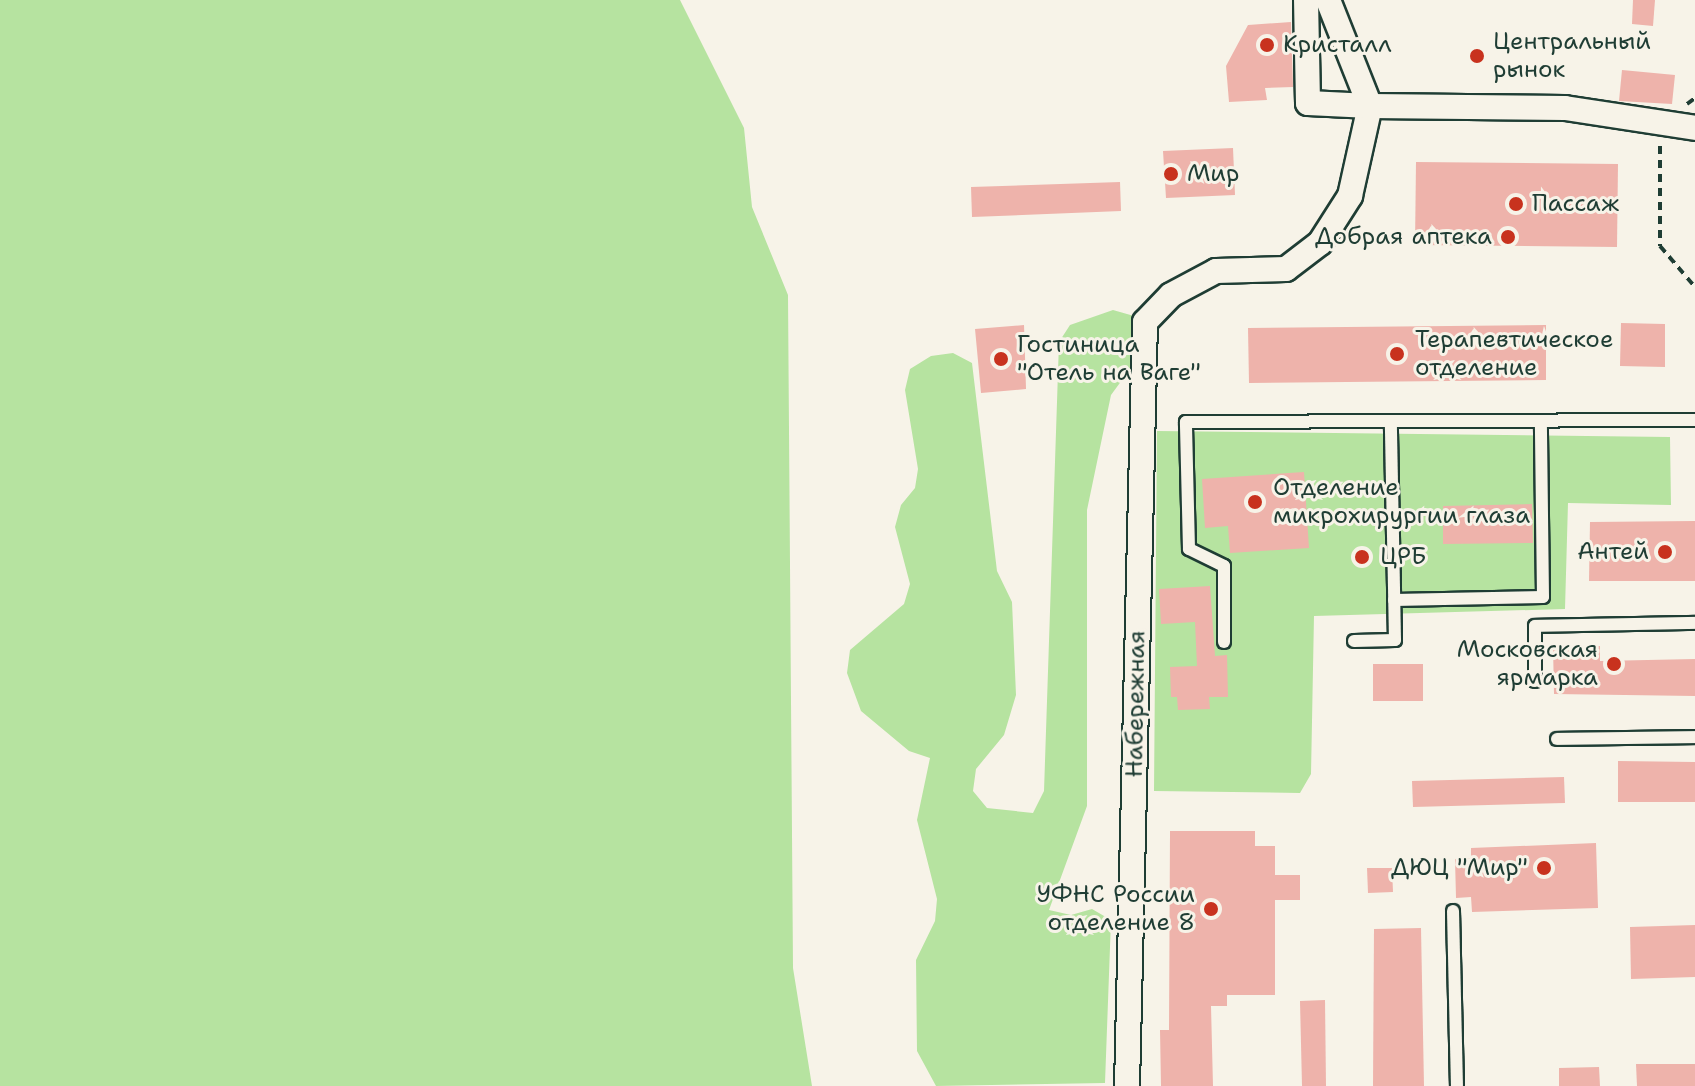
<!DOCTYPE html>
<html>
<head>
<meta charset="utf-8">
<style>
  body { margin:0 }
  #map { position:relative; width:1695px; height:1086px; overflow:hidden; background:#f7f3e8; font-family:"Shantell Sans",sans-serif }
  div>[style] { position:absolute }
  .green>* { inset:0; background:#b6e3a0 }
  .building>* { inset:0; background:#eeb3ab }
  .path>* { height:4px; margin-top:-2px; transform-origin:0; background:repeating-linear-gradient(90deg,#1f3d34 0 8px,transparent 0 14px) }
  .roads { filter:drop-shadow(2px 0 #1f3d34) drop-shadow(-2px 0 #1f3d34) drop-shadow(0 2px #1f3d34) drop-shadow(0 -2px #1f3d34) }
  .service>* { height:12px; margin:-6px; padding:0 6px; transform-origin:6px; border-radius:6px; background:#f7f3e8 }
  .minor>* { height:24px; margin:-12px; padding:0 12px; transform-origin:12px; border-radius:12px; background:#f7f3e8 }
  .dots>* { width:22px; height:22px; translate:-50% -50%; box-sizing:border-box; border:4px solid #f7f3e8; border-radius:50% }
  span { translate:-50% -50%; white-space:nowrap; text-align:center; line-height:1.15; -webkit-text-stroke:6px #f7f3e8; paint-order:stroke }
  .poi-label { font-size:24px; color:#1f3d34 }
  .left { translate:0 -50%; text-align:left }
  .right { translate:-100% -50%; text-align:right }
  .street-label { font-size:24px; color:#1f3d34 }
</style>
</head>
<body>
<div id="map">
  <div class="green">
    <div style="clip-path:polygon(0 0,680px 0,744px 128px,752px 207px,788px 295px,793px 968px,812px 1086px,0 1086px)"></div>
    <div style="clip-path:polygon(1113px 310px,1134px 316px,1141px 338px,1136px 361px,1111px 395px,1087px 510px,1087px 806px,1049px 910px,1071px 915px,1092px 909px,1111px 920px,1105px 1083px,936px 1086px,917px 1051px,916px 960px,935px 921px,937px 899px,917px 820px,930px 758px,909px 751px,861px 711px,847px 673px,850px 650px,904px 604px,910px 584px,895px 527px,901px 505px,915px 488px,918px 469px,905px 390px,910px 369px,931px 356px,953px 353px,972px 363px,997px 571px,1012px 602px,1016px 695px,1004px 735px,976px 769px,973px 791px,987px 808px,1033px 813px,1044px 791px,1059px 342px,1070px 325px)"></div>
    <div style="clip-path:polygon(1157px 431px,1670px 437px,1671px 505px,1568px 503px,1565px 609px,1314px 616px,1311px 774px,1300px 793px,1154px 791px)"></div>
  </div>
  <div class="building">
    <div style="clip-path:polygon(1633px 0,1655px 0,1653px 26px,1632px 24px)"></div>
    <div style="clip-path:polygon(1291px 22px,1293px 87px,1265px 88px,1267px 100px,1229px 102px,1226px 66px,1248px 25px)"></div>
    <div style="clip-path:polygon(1622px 70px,1675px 75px,1672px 104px,1619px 101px)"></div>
    <div style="clip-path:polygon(1233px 148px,1235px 195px,1166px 198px,1163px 151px)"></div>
    <div style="clip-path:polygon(1416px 162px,1618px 164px,1617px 247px,1415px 245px)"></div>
    <div style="clip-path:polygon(1120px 182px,1121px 211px,972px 217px,971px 187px)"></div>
    <div style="clip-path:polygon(1621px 323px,1665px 324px,1665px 367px,1620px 366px)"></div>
    <div style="clip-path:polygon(1024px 325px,1026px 389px,981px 393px,975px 329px)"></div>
    <div style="clip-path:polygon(1546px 325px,1546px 380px,1249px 383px,1248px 328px)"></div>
    <div style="clip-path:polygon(1304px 472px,1309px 548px,1230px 553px,1228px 526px,1205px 528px,1202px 479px)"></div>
    <div style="clip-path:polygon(1532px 504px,1533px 543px,1443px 544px,1443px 506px)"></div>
    <div style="clip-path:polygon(1695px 521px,1695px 581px,1589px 581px,1590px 522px)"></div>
    <div style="clip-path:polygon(1210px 586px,1215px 656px,1227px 655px,1228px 697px,1209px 697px,1210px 709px,1178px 710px,1177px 697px,1171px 697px,1170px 667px,1197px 666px,1195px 622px,1161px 624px,1159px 589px)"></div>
    <div style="clip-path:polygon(1600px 646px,1600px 661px,1695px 659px,1695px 696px,1554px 694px,1553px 647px)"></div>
    <div style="clip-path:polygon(1373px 664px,1423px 664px,1423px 701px,1373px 701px)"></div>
    <div style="clip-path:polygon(1618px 761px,1695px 762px,1695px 802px,1618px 802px)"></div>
    <div style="clip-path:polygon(1564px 777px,1565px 803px,1413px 807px,1412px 781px)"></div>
    <div style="clip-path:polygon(1170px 831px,1255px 831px,1255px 846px,1275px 846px,1275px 875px,1300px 875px,1300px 900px,1275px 900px,1275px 995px,1227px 995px,1227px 1006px,1211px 1006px,1213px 1086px,1161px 1086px,1160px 1030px,1169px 1030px)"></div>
    <div style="clip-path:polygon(1596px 843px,1598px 908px,1472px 912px,1471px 897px,1456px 898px,1455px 859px,1471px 858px,1471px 848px)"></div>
    <div style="clip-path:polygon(1367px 868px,1392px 868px,1393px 892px,1368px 893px)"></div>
    <div style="clip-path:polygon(1695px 925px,1695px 977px,1631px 979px,1630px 927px)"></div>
    <div style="clip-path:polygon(1421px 928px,1424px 1086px,1373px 1086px,1374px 929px)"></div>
    <div style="clip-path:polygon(1325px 1000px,1326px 1086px,1302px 1086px,1300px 1001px)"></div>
    <div style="clip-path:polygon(1636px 1064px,1695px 1064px,1695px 1086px,1637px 1086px)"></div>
    <div style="clip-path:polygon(1599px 1067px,1600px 1086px,1559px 1086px,1559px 1068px)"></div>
  </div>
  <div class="path">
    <div style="left:1687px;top:104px;width:10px;rotate:-37deg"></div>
    <div style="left:1660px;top:146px;width:100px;rotate:90deg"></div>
    <div style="left:1660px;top:246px;width:54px;rotate:49.5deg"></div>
  </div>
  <div class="roads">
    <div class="service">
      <div style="left:1394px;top:600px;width:149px;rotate:-1.2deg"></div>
      <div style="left:1543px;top:597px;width:173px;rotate:-90.7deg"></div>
      <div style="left:1354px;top:641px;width:41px;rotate:-1.4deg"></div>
      <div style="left:1395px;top:640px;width:217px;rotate:-91.1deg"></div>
      <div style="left:1224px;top:642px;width:76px;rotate:-90deg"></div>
      <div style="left:1224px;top:566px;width:39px;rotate:-154deg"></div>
      <div style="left:1189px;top:549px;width:127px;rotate:-91.4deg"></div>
      <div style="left:1186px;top:422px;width:509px;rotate:-0.23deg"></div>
      <div style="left:1535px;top:681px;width:55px;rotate:-90deg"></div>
      <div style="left:1535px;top:626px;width:160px;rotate:-1.1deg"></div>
      <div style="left:1557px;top:739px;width:138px;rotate:-0.8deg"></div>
      <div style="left:1453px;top:911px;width:175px;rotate:88.7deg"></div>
    </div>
    <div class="minor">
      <div style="left:1328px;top:0;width:114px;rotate:68.4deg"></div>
      <div style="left:1370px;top:106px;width:195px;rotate:0.6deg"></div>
      <div style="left:1565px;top:108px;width:132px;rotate:8.7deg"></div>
      <div style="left:1127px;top:1086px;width:764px;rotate:-88.65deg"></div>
      <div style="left:1145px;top:322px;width:37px;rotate:-46deg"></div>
      <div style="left:1171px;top:295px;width:51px;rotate:-28.1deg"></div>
      <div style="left:1216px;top:271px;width:70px;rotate:-1.6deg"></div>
      <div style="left:1286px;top:269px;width:43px;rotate:-37.4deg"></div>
      <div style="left:1320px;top:243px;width:56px;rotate:-57.4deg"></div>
      <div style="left:1350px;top:196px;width:92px;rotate:-77.5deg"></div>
      <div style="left:1370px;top:106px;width:62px;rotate:-177.2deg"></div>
      <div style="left:1308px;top:103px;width:103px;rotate:-91.1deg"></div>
    </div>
  </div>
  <div class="dots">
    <div style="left:1267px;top:45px;background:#c8321e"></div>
    <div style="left:1477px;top:56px;background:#c8321e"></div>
    <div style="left:1171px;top:174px;background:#c8321e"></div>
    <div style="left:1516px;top:204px;background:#c8321e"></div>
    <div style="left:1508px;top:237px;background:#c8321e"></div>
    <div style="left:1397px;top:354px;background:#c8321e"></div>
    <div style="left:1001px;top:359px;background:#c8321e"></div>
    <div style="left:1255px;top:502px;background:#c8321e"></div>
    <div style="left:1665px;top:552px;background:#c8321e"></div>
    <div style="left:1362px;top:557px;background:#c8321e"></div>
    <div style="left:1614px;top:664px;background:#c8321e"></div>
    <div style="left:1544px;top:868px;background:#c8321e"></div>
    <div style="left:1211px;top:909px;background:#c8321e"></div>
  </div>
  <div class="poi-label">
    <span class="left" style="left:1493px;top:56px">Центральный<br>рынок</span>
    <span class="left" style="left:1283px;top:45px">Кристалл</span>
    <span class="left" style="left:1187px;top:174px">Мир</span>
    <span class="left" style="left:1532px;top:204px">Пассаж</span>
    <span class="right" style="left:1492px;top:237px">Добрая аптека</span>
    <span class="left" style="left:1415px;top:354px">Терапевтическое<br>отделение</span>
    <span class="left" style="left:1017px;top:359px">Гостиница<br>"Отель на Ваге"</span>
    <span class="left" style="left:1273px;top:502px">Отделение<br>микрохирургии глаза</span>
    <span class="right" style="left:1649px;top:552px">Антей</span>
    <span class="left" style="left:1380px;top:557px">ЦРБ</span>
    <span class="right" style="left:1598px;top:664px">Московская<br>ярмарка</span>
    <span class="right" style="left:1528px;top:868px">ДЮЦ "Мир"</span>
    <span class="right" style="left:1195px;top:909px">УФНС России<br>отделение 8</span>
  </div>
  <div class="street-label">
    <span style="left:1136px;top:704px;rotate:-89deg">Набережная</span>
  </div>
</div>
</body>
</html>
